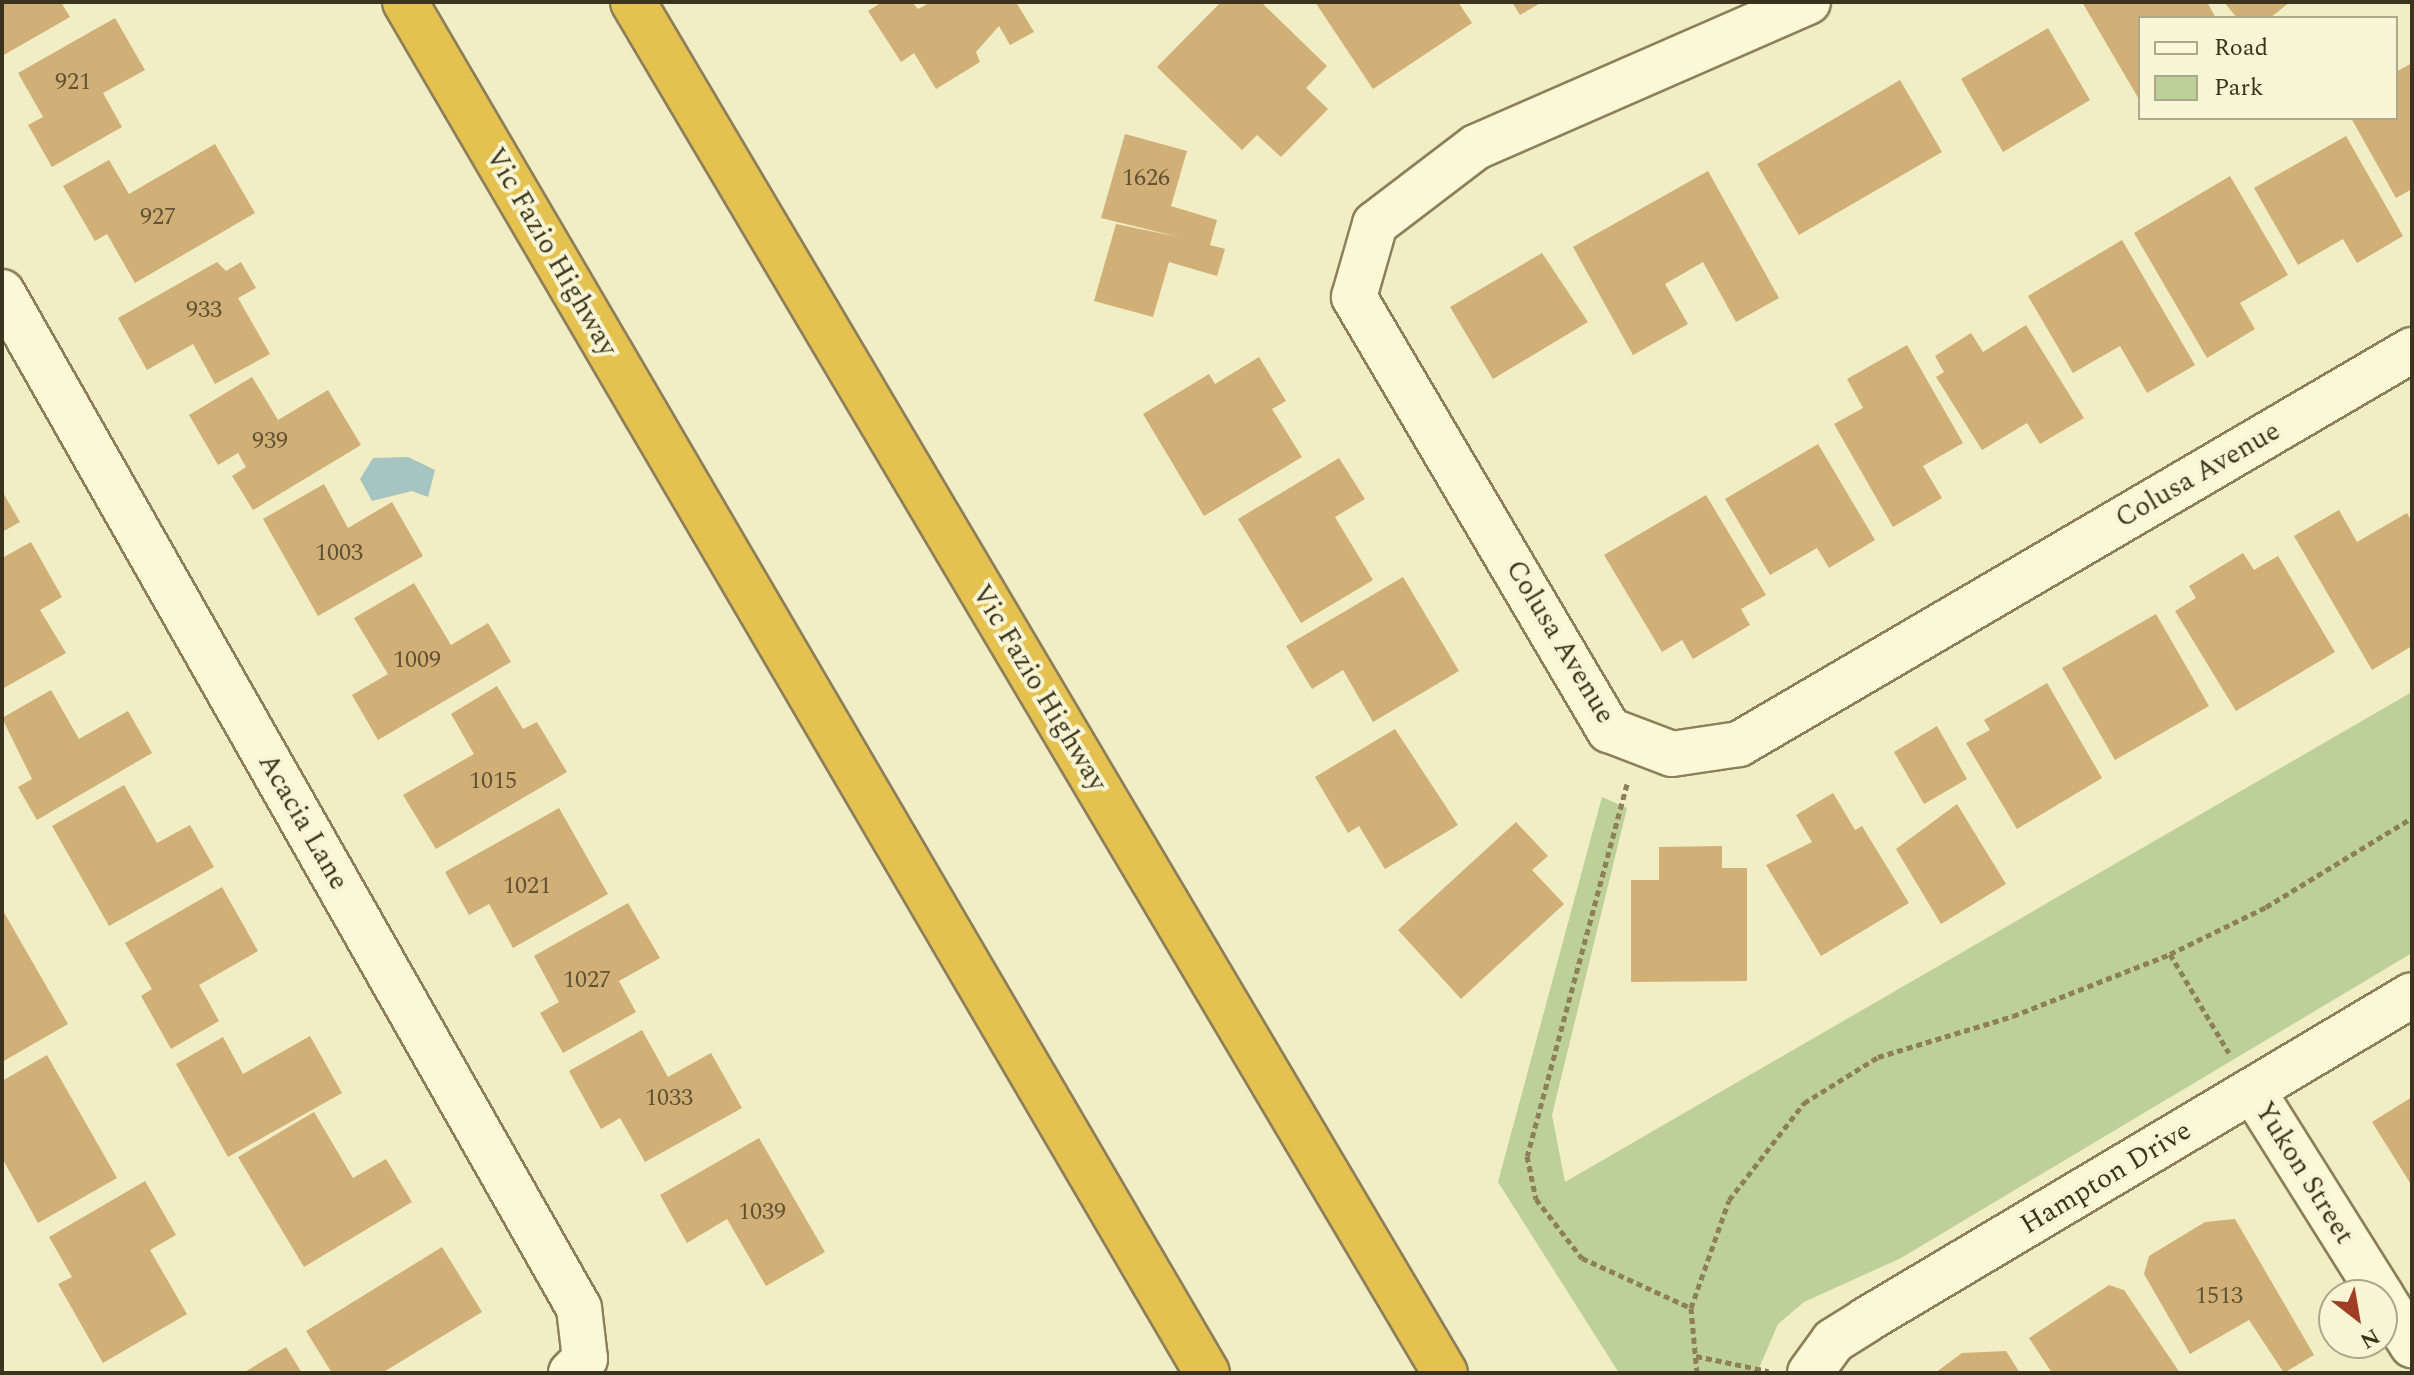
<!DOCTYPE html>
<html>
<head>
<meta charset="utf-8">
<style>
  body { margin:0 }
  #map { position:relative; width:2414px; height:1375px; overflow:hidden; background:#f1edc4; font-family:Spectral,serif }
  div>[style] { position:absolute }
  .green>* { inset:0; background:#bdd097 }
  .water>* { inset:0; background:#a6c4c1 }
  .building>* { inset:0; background:#d1b077 }
  .path>* { height:5px; margin-top:-2.5px; transform-origin:0; background:repeating-linear-gradient(90deg,#8d7f59 0 6px,transparent 0 10px) }
  .roads { filter:drop-shadow(2px 0 #8d7f59) drop-shadow(-2px 0 #8d7f59) drop-shadow(0 2px #8d7f59) drop-shadow(0 -2px #8d7f59) }
  .minor>* { height:44px; margin:-22px; padding:0 22px; transform-origin:22px; border-radius:22px; background:#fbf8d8 }
  .highway>* { height:44px; margin:-22px; padding:0 22px; transform-origin:22px; border-radius:22px; background:#e5c250 }
  span { translate:-50% -50%; white-space:nowrap; text-align:center; line-height:1.15; -webkit-text-stroke:8px #f8f5d4; paint-order:stroke }
  .number-label { font-size:24px; color:#615234 }
  .number-label span { -webkit-text-stroke-width:0 }
  .street-label { font-size:28px; color:#3c331e }
  .frame { position:absolute; inset:0; border:4px solid #3c331e; pointer-events:none }
  .legend { position:absolute; left:2138px; top:16px; width:260px; height:104px; box-sizing:border-box; background:#f8f5d4; border:2px solid #ada78b; margin:0; padding:10px 14px; list-style:none; font-size:24px; color:#3c331e }
  .legend li { display:flex; align-items:center; gap:16px; height:40px }
  .legend b { width:40px; border:2px solid #ada78b }
  .north { position:absolute; left:2318px; top:1279px; width:80px; height:80px; box-sizing:border-box; background:#f8f5d4; border:2px solid #ada78b; border-radius:50%; rotate:149deg; font-size:22px; font-weight:700; line-height:32px; text-align:center; color:#3c331e }
  .north::after { content:''; display:block; margin:auto; width:28px; height:36px; background:#9f3e25; clip-path:polygon(50% 0,100% 100%,50% 72%,0 100%) }
</style>
</head>
<body>
<div id="map">
  <div class="green">
    <div style="clip-path:polygon(2412px 692px,2412px 953px,1901px 1258px,1804px 1302px,1778px 1324px,1757px 1373px,1619px 1373px,1498px 1182px,1602px 797px,1627px 808px,1552px 1115px,1565px 1182px)"></div>
  </div>
  <div class="water">
    <div style="clip-path:polygon(408px 457px,435px 470px,428px 497px,412px 491px,372px 501px,360px 479px,373px 458px)"></div>
  </div>
  <div class="building">
    <div style="clip-path:polygon(2px 2px,61px 2px,70px 17px,2px 56px)"></div>
    <div style="clip-path:polygon(882px 2px,912px 2px,918px 9px,931px 2px,1016px 2px,1034px 32px,1010px 45px,999px 26px,976px 52px,980px 62px,936px 89px,914px 53px,901px 62px,868px 11px)"></div>
    <div style="clip-path:polygon(1221px 2px,1261px 2px,1327px 66px,1306px 88px,1328px 109px,1281px 157px,1257px 135px,1242px 150px,1157px 67px)"></div>
    <div style="clip-path:polygon(1315px 2px,1458px 2px,1472px 23px,1373px 89px)"></div>
    <div style="clip-path:polygon(1512px 2px,1542px 2px,1520px 15px)"></div>
    <div style="clip-path:polygon(2082px 2px,2207px 2px,2216px 18px,2140px 18px,2140px 101px)"></div>
    <div style="clip-path:polygon(2224px 2px,2290px 2px,2270px 18px,2237px 18px)"></div>
    <div style="clip-path:polygon(115px 18px,145px 70px,103px 93px,122px 127px,52px 167px,28px 125px,43px 117px,18px 73px)"></div>
    <div style="clip-path:polygon(2048px 28px,2090px 100px,2003px 152px,1961px 79px)"></div>
    <div style="clip-path:polygon(2412px 63px,2412px 189px,2396px 198px,2351px 118px,2396px 118px,2396px 72px)"></div>
    <div style="clip-path:polygon(1900px 80px,1942px 152px,1799px 235px,1757px 164px)"></div>
    <div style="clip-path:polygon(1125px 134px,1187px 151px,1171px 206px,1217px 220px,1210px 245px,1225px 249px,1217px 276px,1169px 262px,1153px 317px,1094px 301px,1116px 224px,1179px 237px,1101px 218px)"></div>
    <div style="clip-path:polygon(2346px 136px,2403px 236px,2357px 263px,2343px 239px,2298px 265px,2254px 188px)"></div>
    <div style="clip-path:polygon(215px 144px,255px 213px,135px 283px,107px 234px,95px 241px,63px 186px,109px 160px,129px 194px)"></div>
    <div style="clip-path:polygon(1708px 171px,1779px 298px,1736px 322px,1703px 262px,1665px 284px,1688px 324px,1633px 355px,1573px 247px)"></div>
    <div style="clip-path:polygon(2230px 176px,2288px 275px,2240px 303px,2255px 329px,2207px 358px,2134px 233px)"></div>
    <div style="clip-path:polygon(2122px 240px,2195px 365px,2147px 393px,2120px 346px,2073px 373px,2028px 296px)"></div>
    <div style="clip-path:polygon(1542px 253px,1588px 322px,1493px 379px,1450px 307px)"></div>
    <div style="clip-path:polygon(217px 262px,226px 271px,241px 262px,256px 288px,238px 298px,270px 354px,215px 384px,193px 344px,147px 370px,118px 318px)"></div>
    <div style="clip-path:polygon(2026px 325px,2084px 418px,2040px 444px,2027px 423px,1982px 450px,1936px 377px,1944px 372px,1935px 356px,1971px 333px,1983px 352px)"></div>
    <div style="clip-path:polygon(1907px 345px,1963px 443px,1923px 466px,1942px 498px,1893px 527px,1834px 424px,1863px 408px,1847px 379px)"></div>
    <div style="clip-path:polygon(1259px 357px,1286px 401px,1272px 409px,1302px 457px,1204px 516px,1143px 414px,1209px 374px,1215px 384px)"></div>
    <div style="clip-path:polygon(252px 377px,278px 420px,328px 390px,361px 445px,253px 510px,232px 476px,246px 467px,238px 453px,218px 465px,189px 415px)"></div>
    <div style="clip-path:polygon(1818px 444px,1875px 540px,1829px 568px,1817px 548px,1770px 575px,1725px 499px)"></div>
    <div style="clip-path:polygon(1339px 458px,1365px 499px,1335px 517px,1373px 580px,1301px 623px,1238px 519px)"></div>
    <div style="clip-path:polygon(324px 484px,348px 528px,392px 502px,423px 556px,318px 616px,263px 519px)"></div>
    <div style="clip-path:polygon(2px 491px,20px 522px,2px 532px)"></div>
    <div style="clip-path:polygon(1706px 495px,1766px 595px,1741px 609px,1750px 625px,1693px 659px,1682px 640px,1662px 652px,1604px 555px)"></div>
    <div style="clip-path:polygon(2339px 510px,2357px 542px,2407px 513px,2412px 522px,2412px 646px,2372px 670px,2294px 536px)"></div>
    <div style="clip-path:polygon(31px 542px,62px 597px,40px 610px,66px 653px,2px 689px,2px 558px)"></div>
    <div style="clip-path:polygon(2243px 553px,2254px 570px,2278px 556px,2335px 652px,2236px 711px,2175px 611px,2196px 598px,2189px 586px)"></div>
    <div style="clip-path:polygon(1403px 577px,1459px 671px,1373px 722px,1343px 670px,1312px 689px,1286px 646px)"></div>
    <div style="clip-path:polygon(414px 583px,451px 645px,488px 623px,511px 662px,378px 740px,352px 695px,388px 674px,354px 618px)"></div>
    <div style="clip-path:polygon(2156px 614px,2209px 706px,2115px 760px,2062px 668px)"></div>
    <div style="clip-path:polygon(2047px 683px,2102px 778px,2017px 829px,1966px 743px,1990px 730px,1984px 720px)"></div>
    <div style="clip-path:polygon(497px 686px,523px 729px,537px 722px,567px 772px,436px 849px,403px 795px,474px 754px,451px 714px)"></div>
    <div style="clip-path:polygon(51px 690px,79px 739px,128px 711px,152px 753px,37px 820px,18px 787px,32px 779px,2px 718px)"></div>
    <div style="clip-path:polygon(1937px 726px,1967px 779px,1924px 804px,1894px 752px)"></div>
    <div style="clip-path:polygon(1395px 729px,1458px 825px,1385px 869px,1359px 826px,1348px 833px,1315px 777px)"></div>
    <div style="clip-path:polygon(124px 785px,157px 843px,190px 825px,214px 867px,109px 926px,52px 826px)"></div>
    <div style="clip-path:polygon(1833px 793px,1855px 830px,1862px 826px,1909px 903px,1821px 956px,1766px 865px,1812px 842px,1796px 815px)"></div>
    <div style="clip-path:polygon(1957px 804px,2006px 884px,1941px 924px,1896px 849px)"></div>
    <div style="clip-path:polygon(559px 808px,608px 894px,513px 948px,489px 904px,469px 915px,445px 872px)"></div>
    <div style="clip-path:polygon(1516px 822px,1548px 856px,1532px 870px,1564px 904px,1461px 999px,1398px 930px)"></div>
    <div style="clip-path:polygon(1722px 846px,1722px 868px,1747px 868px,1747px 981px,1631px 982px,1631px 880px,1659px 880px,1659px 847px)"></div>
    <div style="clip-path:polygon(222px 887px,258px 951px,199px 985px,219px 1021px,171px 1049px,141px 996px,152px 989px,125px 943px)"></div>
    <div style="clip-path:polygon(628px 903px,660px 958px,619px 981px,636px 1012px,563px 1053px,540px 1013px,559px 1002px,534px 956px)"></div>
    <div style="clip-path:polygon(2px 909px,68px 1024px,2px 1062px)"></div>
    <div style="clip-path:polygon(642px 1030px,668px 1077px,711px 1053px,742px 1108px,645px 1162px,620px 1118px,601px 1129px,569px 1071px)"></div>
    <div style="clip-path:polygon(310px 1036px,342px 1093px,228px 1157px,176px 1064px,223px 1037px,243px 1074px)"></div>
    <div style="clip-path:polygon(47px 1055px,117px 1178px,38px 1223px,2px 1158px,2px 1081px)"></div>
    <div style="clip-path:polygon(2412px 1097px,2412px 1186px,2372px 1122px)"></div>
    <div style="clip-path:polygon(314px 1112px,353px 1178px,386px 1159px,412px 1202px,304px 1267px,238px 1157px)"></div>
    <div style="clip-path:polygon(759px 1138px,825px 1252px,766px 1286px,727px 1219px,687px 1243px,660px 1195px)"></div>
    <div style="clip-path:polygon(145px 1181px,176px 1235px,150px 1250px,187px 1314px,103px 1363px,58px 1284px,72px 1277px,49px 1237px)"></div>
    <div style="clip-path:polygon(2235px 1219px,2314px 1355px,2284px 1373px,2249px 1320px,2190px 1354px,2144px 1274px,2149px 1256px,2205px 1222px)"></div>
    <div style="clip-path:polygon(442px 1247px,482px 1312px,382px 1373px,332px 1373px,306px 1331px)"></div>
    <div style="clip-path:polygon(2109px 1285px,2124px 1290px,2180px 1373px,2052px 1373px,2029px 1338px)"></div>
    <div style="clip-path:polygon(286px 1347px,302px 1373px,243px 1373px)"></div>
    <div style="clip-path:polygon(2006px 1351px,2020px 1373px,1935px 1373px,1962px 1353px)"></div>
  </div>
  <div class="path">
    <div style="left:1627px;top:784px;width:385px;rotate:105deg"></div>
    <div style="left:1527px;top:1156px;width:44px;rotate:78.2deg"></div>
    <div style="left:1536px;top:1199px;width:75px;rotate:52.1deg"></div>
    <div style="left:1582px;top:1258px;width:120px;rotate:24.6deg"></div>
    <div style="left:2170px;top:954px;width:115px;rotate:59.2deg"></div>
    <div style="left:1696px;top:1356px;width:74px;rotate:11.8deg"></div>
    <div style="left:1697px;top:1373px;width:65px;rotate:-95.3deg"></div>
    <div style="left:1691px;top:1308px;width:114px;rotate:-70.6deg"></div>
    <div style="left:1729px;top:1200px;width:123px;rotate:-52.3deg"></div>
    <div style="left:1804px;top:1103px;width:87px;rotate:-31.9deg"></div>
    <div style="left:1878px;top:1057px;width:141px;rotate:-16.9deg"></div>
    <div style="left:2013px;top:1016px;width:169px;rotate:-21.5deg"></div>
    <div style="left:2170px;top:954px;width:107px;rotate:-26.1deg"></div>
    <div style="left:2266px;top:907px;width:171px;rotate:-31.4deg"></div>
  </div>
  <div class="roads">
    <div class="minor">
      <div style="left:1808px;top:2px;width:362px;rotate:156.4deg"></div>
      <div style="left:1476px;top:147px;width:127px;rotate:142.7deg"></div>
      <div style="left:1375px;top:224px;width:76px;rotate:106deg"></div>
      <div style="left:1354px;top:297px;width:503px;rotate:59.51deg"></div>
      <div style="left:1609px;top:730px;width:67px;rotate:20.9deg"></div>
      <div style="left:1672px;top:754px;width:68px;rotate:-8.5deg"></div>
      <div style="left:1739px;top:744px;width:780px;rotate:-30.35deg"></div>
      <div style="left:2px;top:292px;width:1168px;rotate:60.41deg"></div>
      <div style="left:579px;top:1308px;width:51px;rotate:83.3deg"></div>
      <div style="left:585px;top:1359px;width:20px;rotate:135deg"></div>
      <div style="left:2253px;top:1091px;width:241px;rotate:57.9deg"></div>
      <div style="left:2382px;top:1297px;width:57px;rotate:58deg"></div>
      <div style="left:1810px;top:1373px;width:39px;rotate:-54deg"></div>
      <div style="left:1833px;top:1341px;width:39px;rotate:-32deg"></div>
      <div style="left:1866px;top:1320px;width:635px;rotate:-30.76deg"></div>
    </div>
    <div class="highway">
      <div style="left:405px;top:2px;width:1588px;rotate:59.67deg"></div>
      <div style="left:633px;top:2px;width:1593px;rotate:59.36deg"></div>
    </div>
  </div>
  <div class="number-label">
    <span style="left:73px;top:83px">921</span>
    <span style="left:1146px;top:179px">1626</span>
    <span style="left:158px;top:218px">927</span>
    <span style="left:204px;top:311px">933</span>
    <span style="left:270px;top:442px">939</span>
    <span style="left:339px;top:554px">1003</span>
    <span style="left:417px;top:661px">1009</span>
    <span style="left:493px;top:782px">1015</span>
    <span style="left:527px;top:887px">1021</span>
    <span style="left:587px;top:981px">1027</span>
    <span style="left:669px;top:1099px">1033</span>
    <span style="left:762px;top:1213px">1039</span>
    <span style="left:2219px;top:1297px">1513</span>
  </div>
  <div class="street-label">
    <span style="left:551px;top:252px;rotate:60deg">Vic Fazio Highway</span>
    <span style="left:2198px;top:475px;rotate:-30deg">Colusa Avenue</span>
    <span style="left:1560px;top:642px;rotate:59deg">Colusa Avenue</span>
    <span style="left:1039px;top:688px;rotate:59deg">Vic Fazio Highway</span>
    <span style="left:303px;top:822px;rotate:60deg">Acacia Lane</span>
    <span style="left:2304px;top:1173px;rotate:58deg">Yukon Street</span>
    <span style="left:2106px;top:1178px;rotate:-31deg">Hampton Drive</span>
  </div>
  <div class="frame"></div>
  <ul class="legend">
  <li><b style="height:10px;background:#fbf8d8"></b>Road</li>
  <li><b style="height:22px;background:#bdd097"></b>Park</li>
  </ul>
  <div class="north">N</div>
</div>
</body>
</html>
